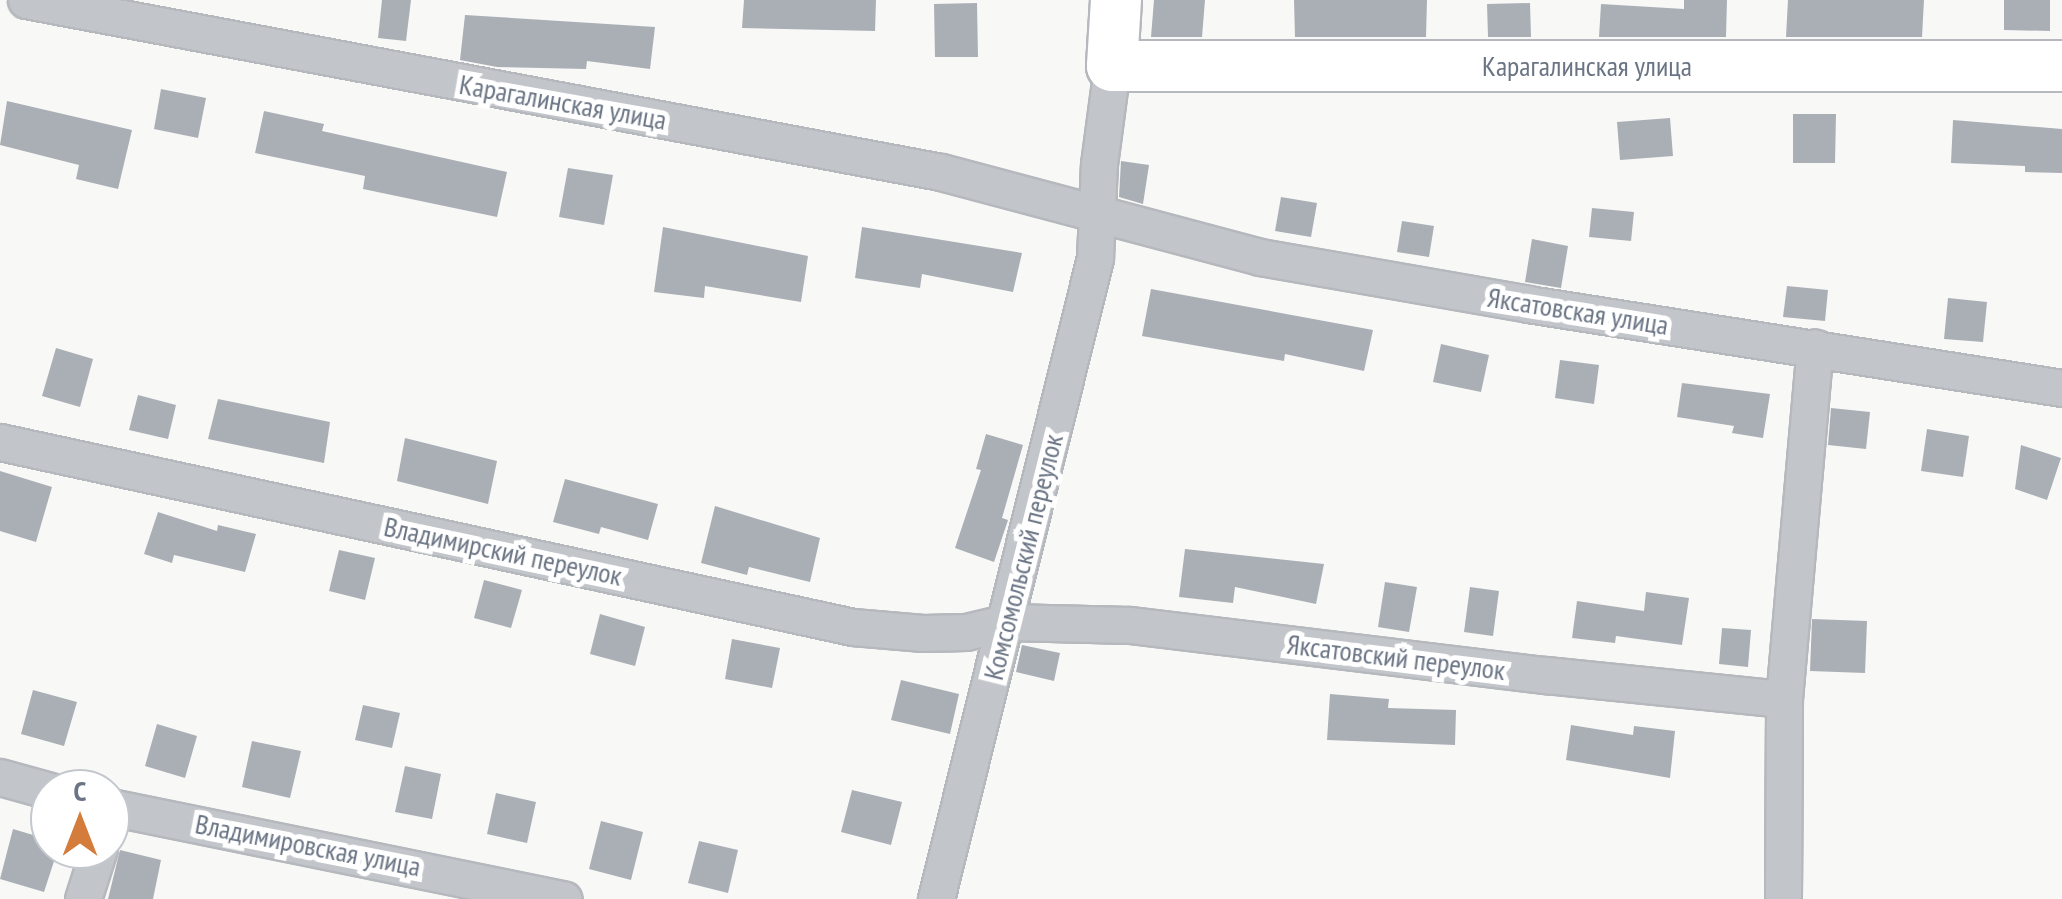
<!DOCTYPE html>
<html>
<head>
<meta charset="utf-8">
<style>
  body { margin:0 }
  #map { position:relative; width:2062px; height:899px; overflow:hidden; background:#f8f8f6; font-family:"PT Sans Narrow",sans-serif }
  div>[style] { position:absolute }
  .building>* { inset:0; background:#aaafb6 }
  .roads { filter:drop-shadow(2px 0 #b5b8bd) drop-shadow(-2px 0 #b5b8bd) drop-shadow(0 2px #b5b8bd) drop-shadow(0 -2px #b5b8bd) }
  .street>* { height:35px; margin:-17.5px; padding:0 17.5px; transform-origin:17.5px; border-radius:17.5px; background:#c2c5c9 }
  .secondary>* { height:50px; margin:-25px; padding:0 25px; transform-origin:25px; border-radius:25px; background:#fff }
  span { translate:-50% -50%; white-space:nowrap; text-align:center; line-height:1.15; -webkit-text-stroke:10px #fff; paint-order:stroke }
  .street-label { font-size:28px; color:#6a7484 }
  .north { position:absolute; left:30px; top:769px; width:100px; height:100px; box-sizing:border-box; background:#fff; border:2px solid #c3c7ce; border-radius:50%; rotate:0deg; font-size:28px; font-weight:700; line-height:40px; text-align:center; color:#6a7484 }
  .north::after { content:''; display:block; margin:auto; width:35px; height:45px; background:#d47c3b; clip-path:polygon(50% 0,100% 100%,50% 72%,0 100%) }
</style>
</head>
<body>
<div id="map">
  <div class="building">
    <div style="clip-path:polygon(382px 0,411px 0,406px 41px,378px 38px)"></div>
    <div style="clip-path:polygon(744px 0,876px 0,875px 31px,742px 28px)"></div>
    <div style="clip-path:polygon(1154px 0,1205px 0,1202px 37px,1151px 37px)"></div>
    <div style="clip-path:polygon(1294px 0,1427px 0,1426px 37px,1295px 37px)"></div>
    <div style="clip-path:polygon(1684px 0,1727px 0,1726px 37px,1599px 37px,1601px 4px,1684px 9px)"></div>
    <div style="clip-path:polygon(1788px 0,1924px 0,1922px 37px,1786px 37px)"></div>
    <div style="clip-path:polygon(2004px 0,2050px 0,2050px 31px,2004px 30px)"></div>
    <div style="clip-path:polygon(977px 3px,978px 57px,935px 57px,934px 4px)"></div>
    <div style="clip-path:polygon(1530px 3px,1531px 37px,1488px 37px,1487px 4px)"></div>
    <div style="clip-path:polygon(465px 15px,655px 27px,650px 69px,587px 61px,586px 69px,497px 67px,460px 60px)"></div>
    <div style="clip-path:polygon(161px 89px,206px 98px,198px 138px,154px 129px)"></div>
    <div style="clip-path:polygon(7px 101px,132px 130px,118px 189px,76px 179px,79px 165px,0 145px)"></div>
    <div style="clip-path:polygon(264px 111px,324px 124px,322px 131px,507px 172px,497px 217px,363px 189px,365px 176px,255px 153px)"></div>
    <div style="clip-path:polygon(1793px 114px,1836px 114px,1835px 163px,1793px 163px)"></div>
    <div style="clip-path:polygon(1670px 118px,1673px 156px,1620px 160px,1617px 122px)"></div>
    <div style="clip-path:polygon(1953px 120px,2062px 129px,2062px 173px,2025px 172px,2025px 166px,1951px 163px)"></div>
    <div style="clip-path:polygon(1121px 161px,1149px 165px,1143px 204px,1119px 197px)"></div>
    <div style="clip-path:polygon(568px 168px,613px 175px,604px 225px,559px 217px)"></div>
    <div style="clip-path:polygon(1281px 197px,1317px 203px,1311px 237px,1275px 231px)"></div>
    <div style="clip-path:polygon(1592px 208px,1634px 212px,1631px 241px,1589px 237px)"></div>
    <div style="clip-path:polygon(1402px 221px,1434px 226px,1429px 257px,1397px 252px)"></div>
    <div style="clip-path:polygon(663px 227px,808px 256px,801px 302px,705px 286px,704px 298px,654px 292px)"></div>
    <div style="clip-path:polygon(862px 227px,1022px 253px,1013px 292px,922px 274px,920px 288px,855px 278px)"></div>
    <div style="clip-path:polygon(1532px 239px,1568px 246px,1561px 288px,1525px 282px)"></div>
    <div style="clip-path:polygon(1787px 286px,1828px 290px,1825px 321px,1783px 317px)"></div>
    <div style="clip-path:polygon(1151px 289px,1373px 330px,1364px 371px,1285px 354px,1284px 361px,1142px 336px)"></div>
    <div style="clip-path:polygon(1948px 298px,1987px 302px,1983px 342px,1944px 339px)"></div>
    <div style="clip-path:polygon(1441px 344px,1489px 355px,1481px 392px,1433px 382px)"></div>
    <div style="clip-path:polygon(56px 348px,93px 359px,80px 407px,42px 396px)"></div>
    <div style="clip-path:polygon(1560px 360px,1599px 365px,1594px 404px,1555px 398px)"></div>
    <div style="clip-path:polygon(1682px 383px,1770px 394px,1763px 438px,1732px 433px,1734px 426px,1677px 417px)"></div>
    <div style="clip-path:polygon(138px 395px,176px 405px,168px 439px,129px 430px)"></div>
    <div style="clip-path:polygon(218px 399px,330px 422px,324px 463px,208px 439px)"></div>
    <div style="clip-path:polygon(1831px 408px,1870px 412px,1866px 449px,1828px 445px)"></div>
    <div style="clip-path:polygon(1927px 429px,1969px 436px,1963px 477px,1921px 471px)"></div>
    <div style="clip-path:polygon(986px 434px,1023px 445px,1002px 518px,1008px 520px,994px 562px,955px 548px,981px 470px,976px 469px)"></div>
    <div style="clip-path:polygon(405px 438px,497px 461px,488px 504px,397px 481px)"></div>
    <div style="clip-path:polygon(2021px 445px,2061px 458px,2047px 500px,2015px 489px)"></div>
    <div style="clip-path:polygon(0 471px,52px 487px,36px 542px,0 531px)"></div>
    <div style="clip-path:polygon(565px 479px,658px 504px,648px 540px,601px 527px,599px 534px,553px 522px)"></div>
    <div style="clip-path:polygon(715px 506px,820px 538px,810px 582px,749px 567px,747px 575px,701px 563px)"></div>
    <div style="clip-path:polygon(158px 512px,217px 531px,218px 525px,256px 534px,245px 572px,174px 555px,172px 563px,144px 554px)"></div>
    <div style="clip-path:polygon(1185px 549px,1324px 564px,1316px 604px,1235px 587px,1233px 603px,1179px 597px)"></div>
    <div style="clip-path:polygon(339px 550px,375px 558px,365px 600px,329px 591px)"></div>
    <div style="clip-path:polygon(484px 580px,522px 590px,511px 628px,474px 618px)"></div>
    <div style="clip-path:polygon(1385px 582px,1417px 587px,1409px 632px,1378px 627px)"></div>
    <div style="clip-path:polygon(1470px 587px,1499px 591px,1493px 636px,1464px 632px)"></div>
    <div style="clip-path:polygon(1646px 592px,1689px 598px,1682px 645px,1616px 636px,1615px 643px,1572px 638px,1577px 601px,1644px 611px)"></div>
    <div style="clip-path:polygon(600px 614px,645px 627px,635px 666px,590px 654px)"></div>
    <div style="clip-path:polygon(1812px 619px,1867px 621px,1865px 673px,1810px 671px)"></div>
    <div style="clip-path:polygon(1722px 628px,1751px 630px,1748px 667px,1719px 664px)"></div>
    <div style="clip-path:polygon(732px 639px,780px 648px,772px 688px,725px 679px)"></div>
    <div style="clip-path:polygon(1022px 645px,1060px 653px,1054px 681px,1016px 672px)"></div>
    <div style="clip-path:polygon(901px 680px,959px 694px,950px 734px,891px 720px)"></div>
    <div style="clip-path:polygon(33px 690px,77px 702px,64px 746px,21px 734px)"></div>
    <div style="clip-path:polygon(1330px 694px,1389px 699px,1388px 708px,1456px 710px,1455px 745px,1327px 740px)"></div>
    <div style="clip-path:polygon(363px 705px,400px 713px,392px 748px,355px 740px)"></div>
    <div style="clip-path:polygon(157px 724px,197px 736px,185px 778px,145px 766px)"></div>
    <div style="clip-path:polygon(1571px 725px,1633px 735px,1634px 726px,1675px 731px,1670px 778px,1566px 760px)"></div>
    <div style="clip-path:polygon(252px 741px,301px 751px,290px 798px,242px 787px)"></div>
    <div style="clip-path:polygon(405px 766px,441px 774px,432px 819px,395px 812px)"></div>
    <div style="clip-path:polygon(852px 790px,902px 802px,891px 845px,841px 832px)"></div>
    <div style="clip-path:polygon(496px 793px,536px 802px,527px 843px,487px 834px)"></div>
    <div style="clip-path:polygon(601px 821px,643px 832px,631px 880px,589px 869px)"></div>
    <div style="clip-path:polygon(13px 829px,50px 840px,50px 849px,58px 849px,44px 892px,0 879px)"></div>
    <div style="clip-path:polygon(699px 841px,738px 850px,728px 893px,688px 883px)"></div>
    <div style="clip-path:polygon(120px 850px,161px 860px,153px 899px,108px 899px)"></div>
  </div>
  <div class="roads">
    <div class="street">
      <div style="left:26px;top:0;width:931px;rotate:10.65deg"></div>
      <div style="left:941px;top:172px;width:330px;rotate:14.9deg"></div>
      <div style="left:1260px;top:257px;width:272px;rotate:9.9deg"></div>
      <div style="left:1528px;top:304px;width:541px;rotate:8.94deg"></div>
      <div style="left:0;top:442px;width:873px;rotate:12.24deg"></div>
      <div style="left:853px;top:627px;width:70px;rotate:4.9deg"></div>
      <div style="left:923px;top:633px;width:43px;rotate:-1.3deg"></div>
      <div style="left:966px;top:632px;width:43px;rotate:-13.4deg"></div>
      <div style="left:1008px;top:622px;width:122px;rotate:1.4deg"></div>
      <div style="left:1130px;top:625px;width:419px;rotate:6.9deg"></div>
      <div style="left:1546px;top:675px;width:239px;rotate:5.8deg"></div>
      <div style="left:0;top:777px;width:52px;rotate:15.6deg"></div>
      <div style="left:110px;top:807px;width:463px;rotate:11.5deg"></div>
      <div style="left:83px;top:899px;width:52px;rotate:-72.3deg"></div>
      <div style="left:936px;top:899px;width:660px;rotate:-76.07deg"></div>
      <div style="left:1095px;top:258px;width:94px;rotate:-87.6deg"></div>
      <div style="left:1099px;top:164px;width:99px;rotate:-82.4deg"></div>
      <div style="left:1783px;top:899px;width:200px;rotate:-89.7deg"></div>
      <div style="left:1784px;top:699px;width:353px;rotate:-85deg"></div>
    </div>
    <div class="secondary">
      <div style="left:1116px;top:0;width:66px;rotate:93.5deg"></div>
      <div style="left:1112px;top:66px;width:950px"></div>
    </div>
  </div>
  <div class="street-label">
    <span style="left:1587px;top:66px">Карагалинская улица</span>
    <span style="left:563px;top:102px;rotate:10deg">Карагалинская улица</span>
    <span style="left:1578px;top:311px;rotate:9deg">Яксатовская улица</span>
    <span style="left:503px;top:551px;rotate:12deg">Владимирский переулок</span>
    <span style="left:1023px;top:557px;rotate:-76deg">Комсомольский переулок</span>
    <span style="left:1396px;top:657px;rotate:7deg">Яксатовский переулок</span>
    <span style="left:308px;top:845px;rotate:11deg">Владимировская улица</span>
  </div>
  <div class="north">С</div>
</div>
</body>
</html>
